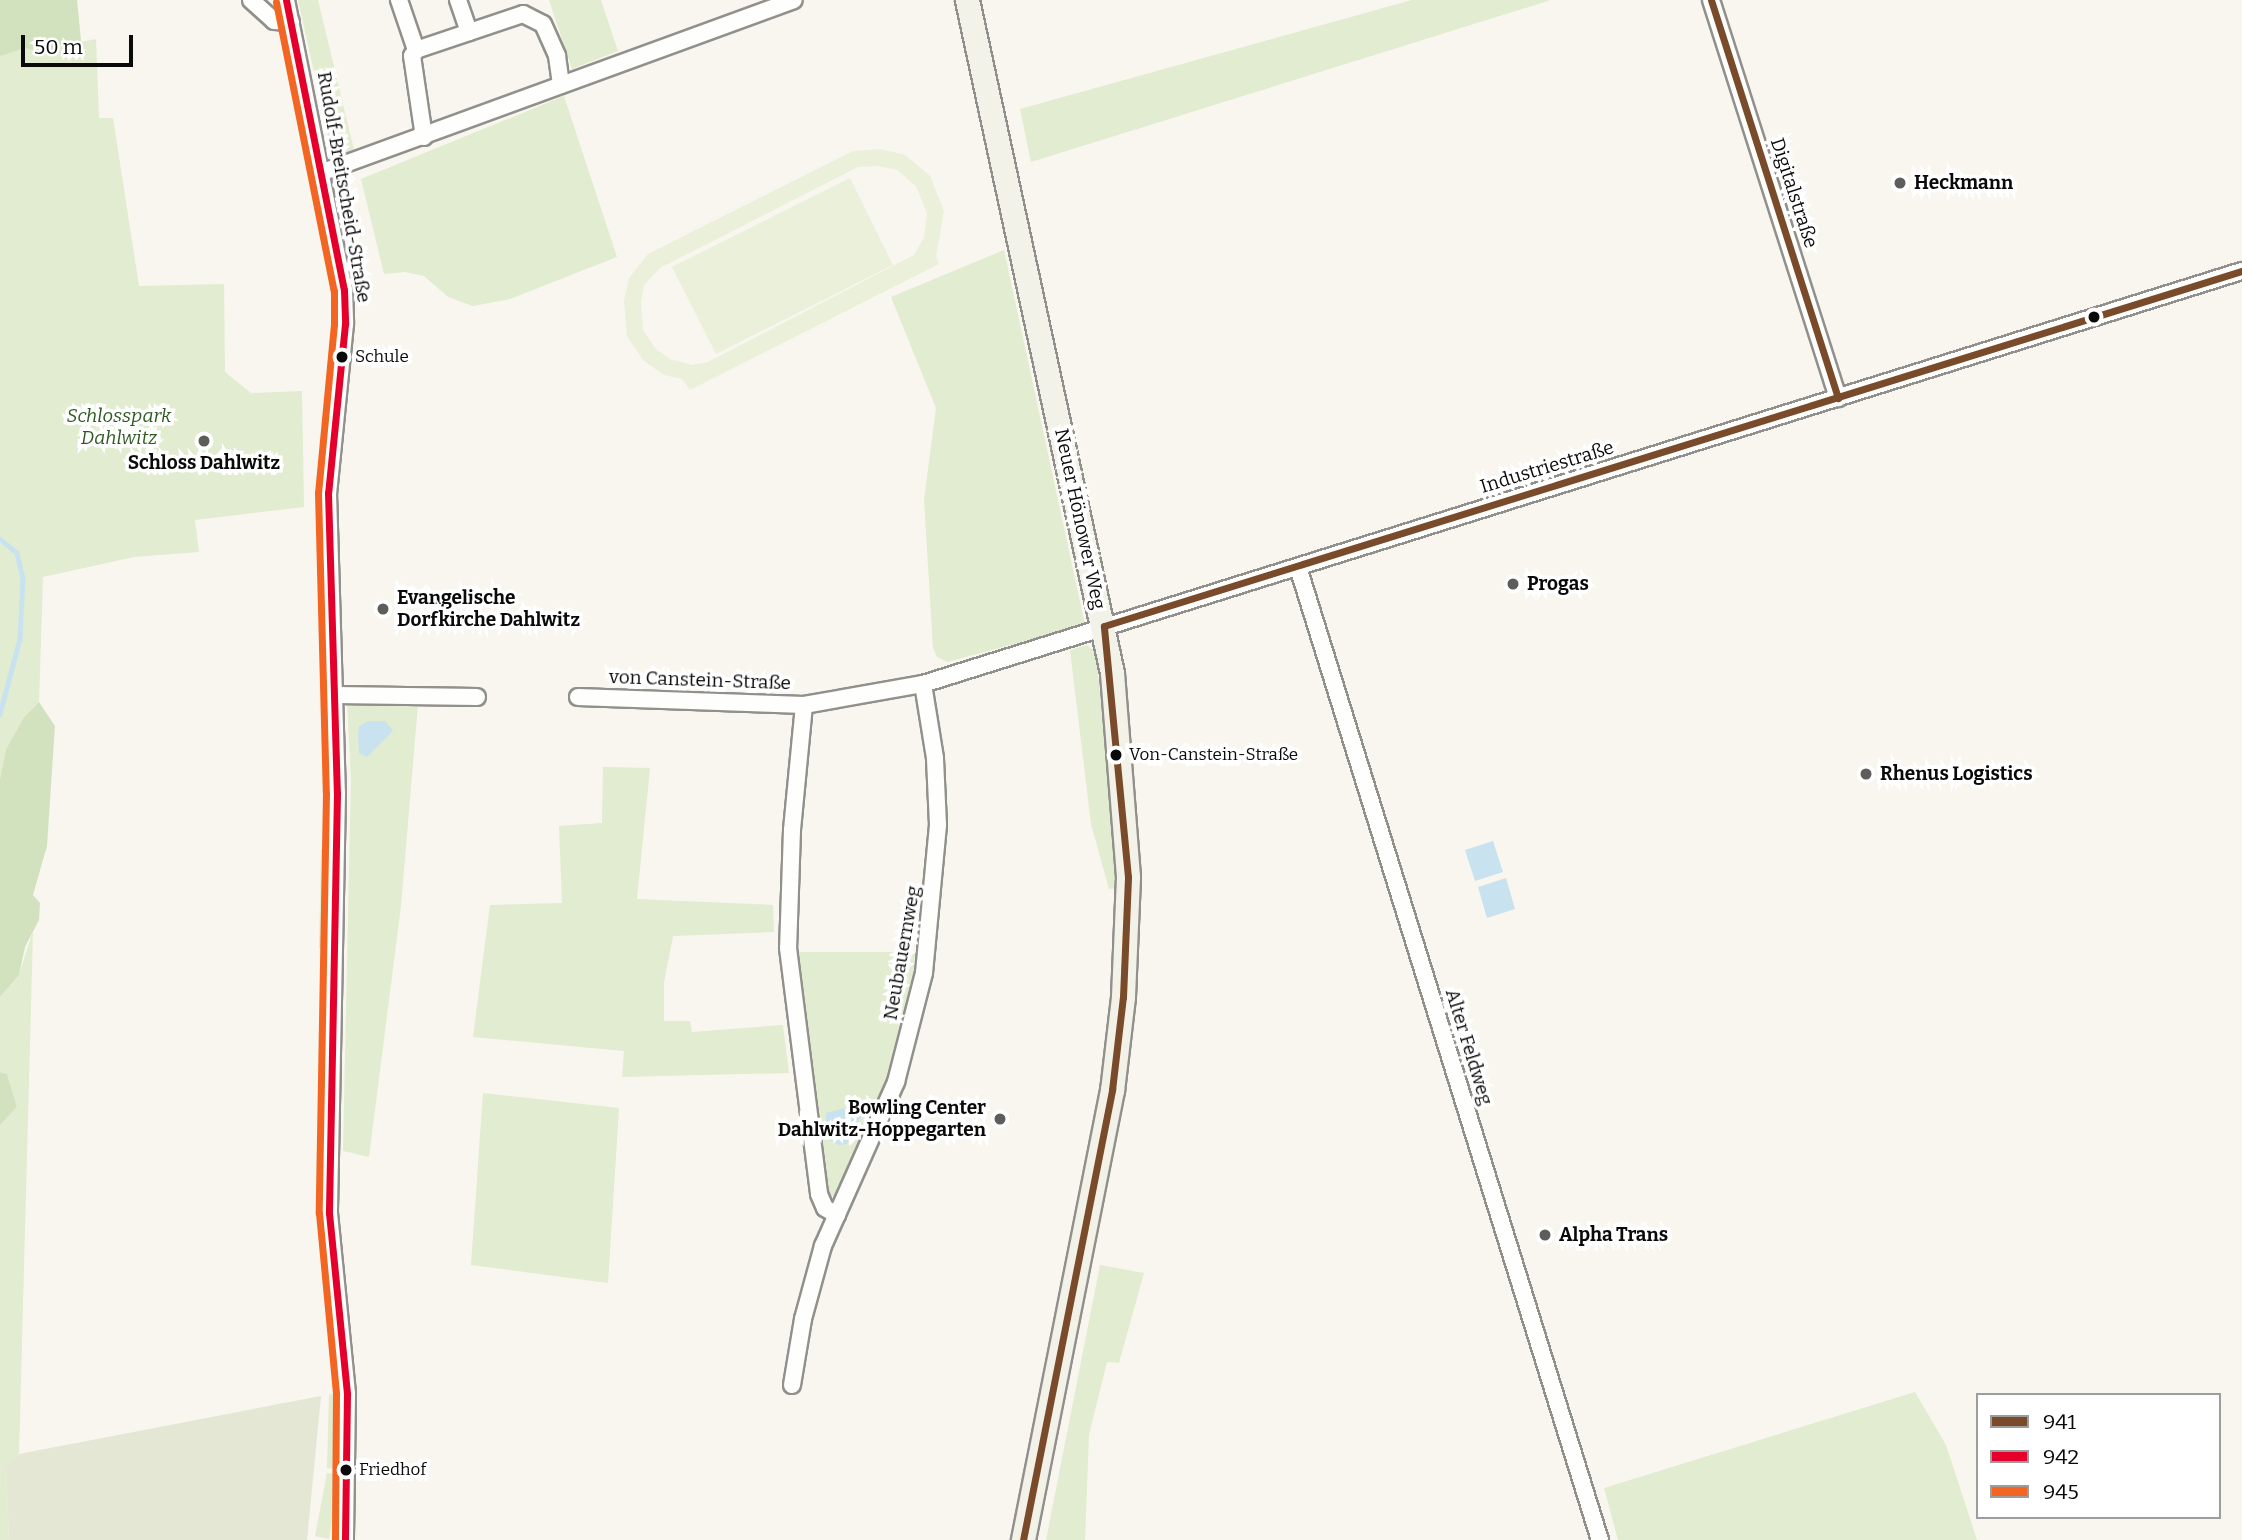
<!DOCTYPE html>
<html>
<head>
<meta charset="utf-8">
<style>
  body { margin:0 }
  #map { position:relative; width:2242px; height:1540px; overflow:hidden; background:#f8f6ee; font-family:Bitter,serif }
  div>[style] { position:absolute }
  .green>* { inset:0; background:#e1ecd0 }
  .forest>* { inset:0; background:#d2e2bf }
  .cemetery>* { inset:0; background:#e3e7d4 }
  .pitch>* { inset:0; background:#eaf0d9 }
  .water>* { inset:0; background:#c8e2ef }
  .stream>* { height:4.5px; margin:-2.25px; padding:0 2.25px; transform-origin:2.25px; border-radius:2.25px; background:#c8e2ef }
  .roads { filter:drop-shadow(2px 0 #91908d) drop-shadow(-2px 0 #91908d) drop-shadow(0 2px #91908d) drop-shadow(0 -2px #91908d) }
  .minor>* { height:16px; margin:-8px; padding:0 8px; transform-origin:8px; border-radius:8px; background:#fefefc }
  .secondary>* { height:23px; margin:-11.5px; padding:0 11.5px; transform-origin:11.5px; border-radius:11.5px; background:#f3f2e8 }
  .bus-1>* { height:7px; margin:-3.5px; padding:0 3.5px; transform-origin:3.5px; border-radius:3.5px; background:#7a4b2a }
  .bus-2>* { height:7px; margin:-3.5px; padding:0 3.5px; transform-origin:3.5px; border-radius:3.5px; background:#e4002b }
  .bus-3>* { height:7px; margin:-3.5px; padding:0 3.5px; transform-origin:3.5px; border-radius:3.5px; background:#f26522 }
  .dots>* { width:19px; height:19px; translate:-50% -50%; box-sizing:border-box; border:4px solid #fff; border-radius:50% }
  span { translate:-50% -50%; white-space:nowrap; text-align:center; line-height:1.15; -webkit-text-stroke:7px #fff; paint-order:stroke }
  .bus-label { font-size:17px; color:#0a0a0a }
  .left { translate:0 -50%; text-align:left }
  .poi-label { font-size:19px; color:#0a0a0a; font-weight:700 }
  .right { translate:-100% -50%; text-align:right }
  .street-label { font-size:19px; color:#0a0a0a }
  .park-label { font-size:19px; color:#2e5a22; font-style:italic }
  .legend { position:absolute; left:1976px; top:1393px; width:245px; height:126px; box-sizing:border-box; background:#fff; border:2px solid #9d9d9d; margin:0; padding:9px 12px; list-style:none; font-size:21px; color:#0a0a0a }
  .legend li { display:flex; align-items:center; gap:14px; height:35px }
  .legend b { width:35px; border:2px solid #9d9d9d }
  .scale { position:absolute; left:21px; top:35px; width:112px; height:32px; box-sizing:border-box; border:4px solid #0a0a0a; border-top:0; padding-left:9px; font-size:21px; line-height:24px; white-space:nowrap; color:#0a0a0a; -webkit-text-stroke:5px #fff; paint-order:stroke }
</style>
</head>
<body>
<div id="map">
  <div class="green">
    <div style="clip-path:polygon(0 0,77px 0,81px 42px,96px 39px,99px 118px,113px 118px,139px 286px,224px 284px,225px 372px,251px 393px,302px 391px,304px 507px,195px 520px,199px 552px,134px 557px,43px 577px,39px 702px,24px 717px,6px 749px,0 779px)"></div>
    <div style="clip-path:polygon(298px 0,318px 0,355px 154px,334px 162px)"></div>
    <div style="clip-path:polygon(549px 0,601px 0,618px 51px,572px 69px)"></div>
    <div style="clip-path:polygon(1412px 0,1551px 0,1031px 162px,1020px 109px)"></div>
    <div style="clip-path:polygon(564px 96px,617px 257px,510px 299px,473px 306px,448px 297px,424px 276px,405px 272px,384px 274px,361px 179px)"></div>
    <div style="clip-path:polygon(1004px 250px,1085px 625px,947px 662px,937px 657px,933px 647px,924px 500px,936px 408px,891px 297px)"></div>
    <div style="clip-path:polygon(1087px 645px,1096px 652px,1118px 888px,1109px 889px,1091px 824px,1070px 650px)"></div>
    <div style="clip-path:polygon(347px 700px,418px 704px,401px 906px,369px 1157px,343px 1151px,351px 779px)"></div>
    <div style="clip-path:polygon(603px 767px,650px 768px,637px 899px,773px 905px,774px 932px,673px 936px,664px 983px,664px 1021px,690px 1021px,692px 1032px,783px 1025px,789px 1073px,622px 1077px,624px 1051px,473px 1037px,490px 905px,562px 903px,559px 826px,602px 823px)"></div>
    <div style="clip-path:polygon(321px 849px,327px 849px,325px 948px,319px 948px)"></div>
    <div style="clip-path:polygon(33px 931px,19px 1454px,6px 1466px,9px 1540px,0 1540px,0 1125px,17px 1107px,7px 1074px,0 1072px,0 997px,19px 975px)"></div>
    <div style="clip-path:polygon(796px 952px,919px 952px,906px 1026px,888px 1088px,840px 1196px,827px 1196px)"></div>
    <div style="clip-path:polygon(483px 1093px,619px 1108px,608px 1283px,471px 1265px)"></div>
    <div style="clip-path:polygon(1100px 1265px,1144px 1273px,1119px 1363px,1107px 1362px,1089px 1435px,1085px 1540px,1046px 1540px)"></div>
    <div style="clip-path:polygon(336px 1392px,335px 1469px,327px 1468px,329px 1395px)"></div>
    <div style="clip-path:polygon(1915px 1392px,1946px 1445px,1977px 1540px,1618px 1540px,1604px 1488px)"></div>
    <div style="clip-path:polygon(327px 1473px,340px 1474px,329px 1539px,315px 1536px)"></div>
  </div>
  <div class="forest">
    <div style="clip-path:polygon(0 0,77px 0,81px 42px,65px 42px,47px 53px,25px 48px,0 56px)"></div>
    <div style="clip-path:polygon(39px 702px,55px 726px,47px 846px,33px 895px,40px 903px,39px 920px,25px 947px,19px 975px,0 997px,0 779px,6px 749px,24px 717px)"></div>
    <div style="clip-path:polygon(0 1072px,7px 1074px,17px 1107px,0 1125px)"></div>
  </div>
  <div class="cemetery">
    <div style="clip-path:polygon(321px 1396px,307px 1540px,9px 1540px,6px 1466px,19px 1454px)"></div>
  </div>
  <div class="pitch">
    <div style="clip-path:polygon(evenodd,881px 149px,905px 155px,930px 176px,944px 211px,936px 256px,939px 264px,690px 390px,682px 379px,664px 375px,643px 360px,627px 336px,624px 301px,629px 278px,648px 254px,853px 151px,881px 149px,879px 166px,897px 170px,916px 186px,927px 213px,924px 237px,914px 255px,708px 362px,692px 365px,670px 359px,655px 348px,643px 330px,641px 303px,644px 285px,660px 268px,858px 167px,879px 166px)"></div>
    <div style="clip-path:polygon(850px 178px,893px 265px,716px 354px,672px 267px)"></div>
  </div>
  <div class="water">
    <div style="clip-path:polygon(368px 721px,385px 721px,393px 731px,367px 757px,359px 753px,358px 735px,359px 726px)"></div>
    <div style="clip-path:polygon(1493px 841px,1503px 872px,1475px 881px,1465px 850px)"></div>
    <div style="clip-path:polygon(1506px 878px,1515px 909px,1487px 918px,1478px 887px)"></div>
    <div style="clip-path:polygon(857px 1105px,863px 1113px,847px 1144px,839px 1145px,826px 1138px,826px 1113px)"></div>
  </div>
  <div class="stream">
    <div style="left:0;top:539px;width:22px;rotate:39deg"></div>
    <div style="left:17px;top:553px;width:26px;rotate:77deg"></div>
    <div style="left:23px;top:578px;width:61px;rotate:92.8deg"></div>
    <div style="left:20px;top:639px;width:78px;rotate:104.9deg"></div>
  </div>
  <div class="roads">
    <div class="minor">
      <div style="left:251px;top:0;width:31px;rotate:42deg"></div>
      <div style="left:274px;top:21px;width:17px;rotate:3deg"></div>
      <div style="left:286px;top:0;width:296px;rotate:78.7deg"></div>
      <div style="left:344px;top:290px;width:34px;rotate:88deg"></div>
      <div style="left:345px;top:324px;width:170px;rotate:95.7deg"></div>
      <div style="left:328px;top:493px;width:300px;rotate:88.3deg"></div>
      <div style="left:337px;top:793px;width:420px;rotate:91.1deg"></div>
      <div style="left:329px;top:1213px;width:182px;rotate:84.3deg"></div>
      <div style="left:347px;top:1394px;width:146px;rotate:90.8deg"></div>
      <div style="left:399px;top:0;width:53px;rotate:71.2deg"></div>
      <div style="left:458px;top:0;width:34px;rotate:71deg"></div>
      <div style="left:1711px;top:0;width:418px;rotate:72.3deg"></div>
      <div style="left:424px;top:137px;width:82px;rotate:-98.4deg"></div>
      <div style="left:412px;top:56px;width:7px;rotate:-56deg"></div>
      <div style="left:416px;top:50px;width:113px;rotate:-18.6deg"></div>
      <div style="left:523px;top:14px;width:22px;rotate:27deg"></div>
      <div style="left:543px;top:24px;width:35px;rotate:66deg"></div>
      <div style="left:557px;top:56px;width:29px;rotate:82deg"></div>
      <div style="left:323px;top:172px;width:501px;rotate:-20.06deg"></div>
      <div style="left:1298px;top:567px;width:1019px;rotate:72.76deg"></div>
      <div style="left:336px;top:695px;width:141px;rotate:0.8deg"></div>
      <div style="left:578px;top:697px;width:226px;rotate:2deg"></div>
      <div style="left:804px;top:705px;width:121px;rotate:-10deg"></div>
      <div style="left:923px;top:684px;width:1382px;rotate:-17.39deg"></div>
      <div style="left:804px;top:705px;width:126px;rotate:95.5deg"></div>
      <div style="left:792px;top:830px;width:118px;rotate:91.9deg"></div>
      <div style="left:788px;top:948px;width:248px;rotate:82.8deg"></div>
      <div style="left:819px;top:1194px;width:15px;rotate:67deg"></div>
      <div style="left:825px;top:1208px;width:14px;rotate:30deg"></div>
      <div style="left:792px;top:1385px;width:67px;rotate:-80.5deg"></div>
      <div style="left:803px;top:1319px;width:76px;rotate:-74.7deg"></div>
      <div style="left:823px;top:1246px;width:180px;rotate:-66deg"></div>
      <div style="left:896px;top:1082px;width:113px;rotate:-75.6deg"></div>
      <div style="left:924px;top:973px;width:149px;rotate:-84.6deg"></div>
      <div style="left:938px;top:825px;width:67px;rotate:-92.6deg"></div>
      <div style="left:935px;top:758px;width:75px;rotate:-99.2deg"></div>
    </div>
    <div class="secondary">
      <div style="left:967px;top:0;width:688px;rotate:77.84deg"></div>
      <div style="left:1112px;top:673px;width:205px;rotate:85.5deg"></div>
      <div style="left:1128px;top:877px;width:120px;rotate:92.4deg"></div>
      <div style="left:1123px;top:997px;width:94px;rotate:96.7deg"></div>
      <div style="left:1112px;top:1090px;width:459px;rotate:101.2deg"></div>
    </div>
  </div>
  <div class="bus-1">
    <div style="left:1711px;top:0;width:418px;rotate:72.3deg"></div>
    <div style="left:1104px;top:626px;width:1192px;rotate:-17.33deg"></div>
    <div style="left:1023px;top:1540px;width:459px;rotate:-78.8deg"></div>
    <div style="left:1112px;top:1090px;width:94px;rotate:-83.3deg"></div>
    <div style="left:1123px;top:997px;width:120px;rotate:-87.6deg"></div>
    <div style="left:1128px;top:877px;width:252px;rotate:-95.5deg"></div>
  </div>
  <div class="bus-2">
    <div style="left:286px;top:0;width:296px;rotate:78.7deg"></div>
    <div style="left:344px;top:290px;width:34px;rotate:88deg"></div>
    <div style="left:345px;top:324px;width:170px;rotate:95.7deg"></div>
    <div style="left:328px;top:493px;width:300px;rotate:88.3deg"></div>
    <div style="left:337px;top:793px;width:420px;rotate:91.1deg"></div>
    <div style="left:329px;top:1213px;width:182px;rotate:84.3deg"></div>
    <div style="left:347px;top:1394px;width:146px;rotate:90.8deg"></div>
  </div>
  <div class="bus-3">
    <div style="left:276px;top:2px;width:295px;rotate:78.7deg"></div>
    <div style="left:334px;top:291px;width:33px;rotate:90deg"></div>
    <div style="left:334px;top:324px;width:170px;rotate:95.4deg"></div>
    <div style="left:318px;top:493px;width:300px;rotate:88.5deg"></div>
    <div style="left:326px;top:793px;width:420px;rotate:91deg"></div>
    <div style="left:319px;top:1213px;width:182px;rotate:84.6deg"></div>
    <div style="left:336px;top:1394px;width:146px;rotate:90.4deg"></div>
  </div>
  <div class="dots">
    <div style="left:1900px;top:183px;background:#5d5d5a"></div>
    <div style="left:2094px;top:317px;background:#0a0a0a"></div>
    <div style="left:342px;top:357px;background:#0a0a0a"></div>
    <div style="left:204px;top:441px;background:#5d5d5a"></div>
    <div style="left:1513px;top:584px;background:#5d5d5a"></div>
    <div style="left:383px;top:609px;background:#5d5d5a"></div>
    <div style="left:1116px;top:755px;background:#0a0a0a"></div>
    <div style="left:1866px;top:774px;background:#5d5d5a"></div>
    <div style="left:1000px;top:1119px;background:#5d5d5a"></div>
    <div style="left:1545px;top:1235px;background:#5d5d5a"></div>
    <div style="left:346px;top:1470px;background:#0a0a0a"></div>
  </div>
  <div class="bus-label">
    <span class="left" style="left:355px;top:357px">Schule</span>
    <span class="left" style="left:1129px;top:755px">Von-Canstein-Straße</span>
    <span class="left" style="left:359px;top:1470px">Friedhof</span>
  </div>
  <div class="poi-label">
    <span class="left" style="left:1914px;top:183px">Heckmann</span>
    <span style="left:204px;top:463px">Schloss Dahlwitz</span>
    <span class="left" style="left:1527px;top:584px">Progas</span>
    <span class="left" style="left:397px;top:609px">Evangelische<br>Dorfkirche Dahlwitz</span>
    <span class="left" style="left:1880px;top:774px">Rhenus Logistics</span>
    <span class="right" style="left:986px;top:1119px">Bowling Center<br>Dahlwitz-Hoppegarten</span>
    <span class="left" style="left:1559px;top:1235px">Alpha Trans</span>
  </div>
  <div class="street-label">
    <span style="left:344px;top:187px;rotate:80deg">Rudolf-Breitscheid-Straße</span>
    <span style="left:1794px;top:193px;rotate:72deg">Digitalstraße</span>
    <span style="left:1547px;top:467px;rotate:-17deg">Industriestraße</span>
    <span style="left:1080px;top:519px;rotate:78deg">Neuer Hönower Weg</span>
    <span style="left:700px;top:680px;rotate:2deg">von Canstein-Straße</span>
    <span style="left:902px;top:953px;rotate:-80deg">Neubauernweg</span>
    <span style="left:1469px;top:1047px;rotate:73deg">Alter Feldweg</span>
  </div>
  <div class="park-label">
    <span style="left:119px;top:427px">Schlosspark<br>Dahlwitz</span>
  </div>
  <ul class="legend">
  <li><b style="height:9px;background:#7a4b2a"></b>941</li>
  <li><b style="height:9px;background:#e4002b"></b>942</li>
  <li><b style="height:9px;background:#f26522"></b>945</li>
  </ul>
  <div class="scale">50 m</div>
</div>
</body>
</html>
